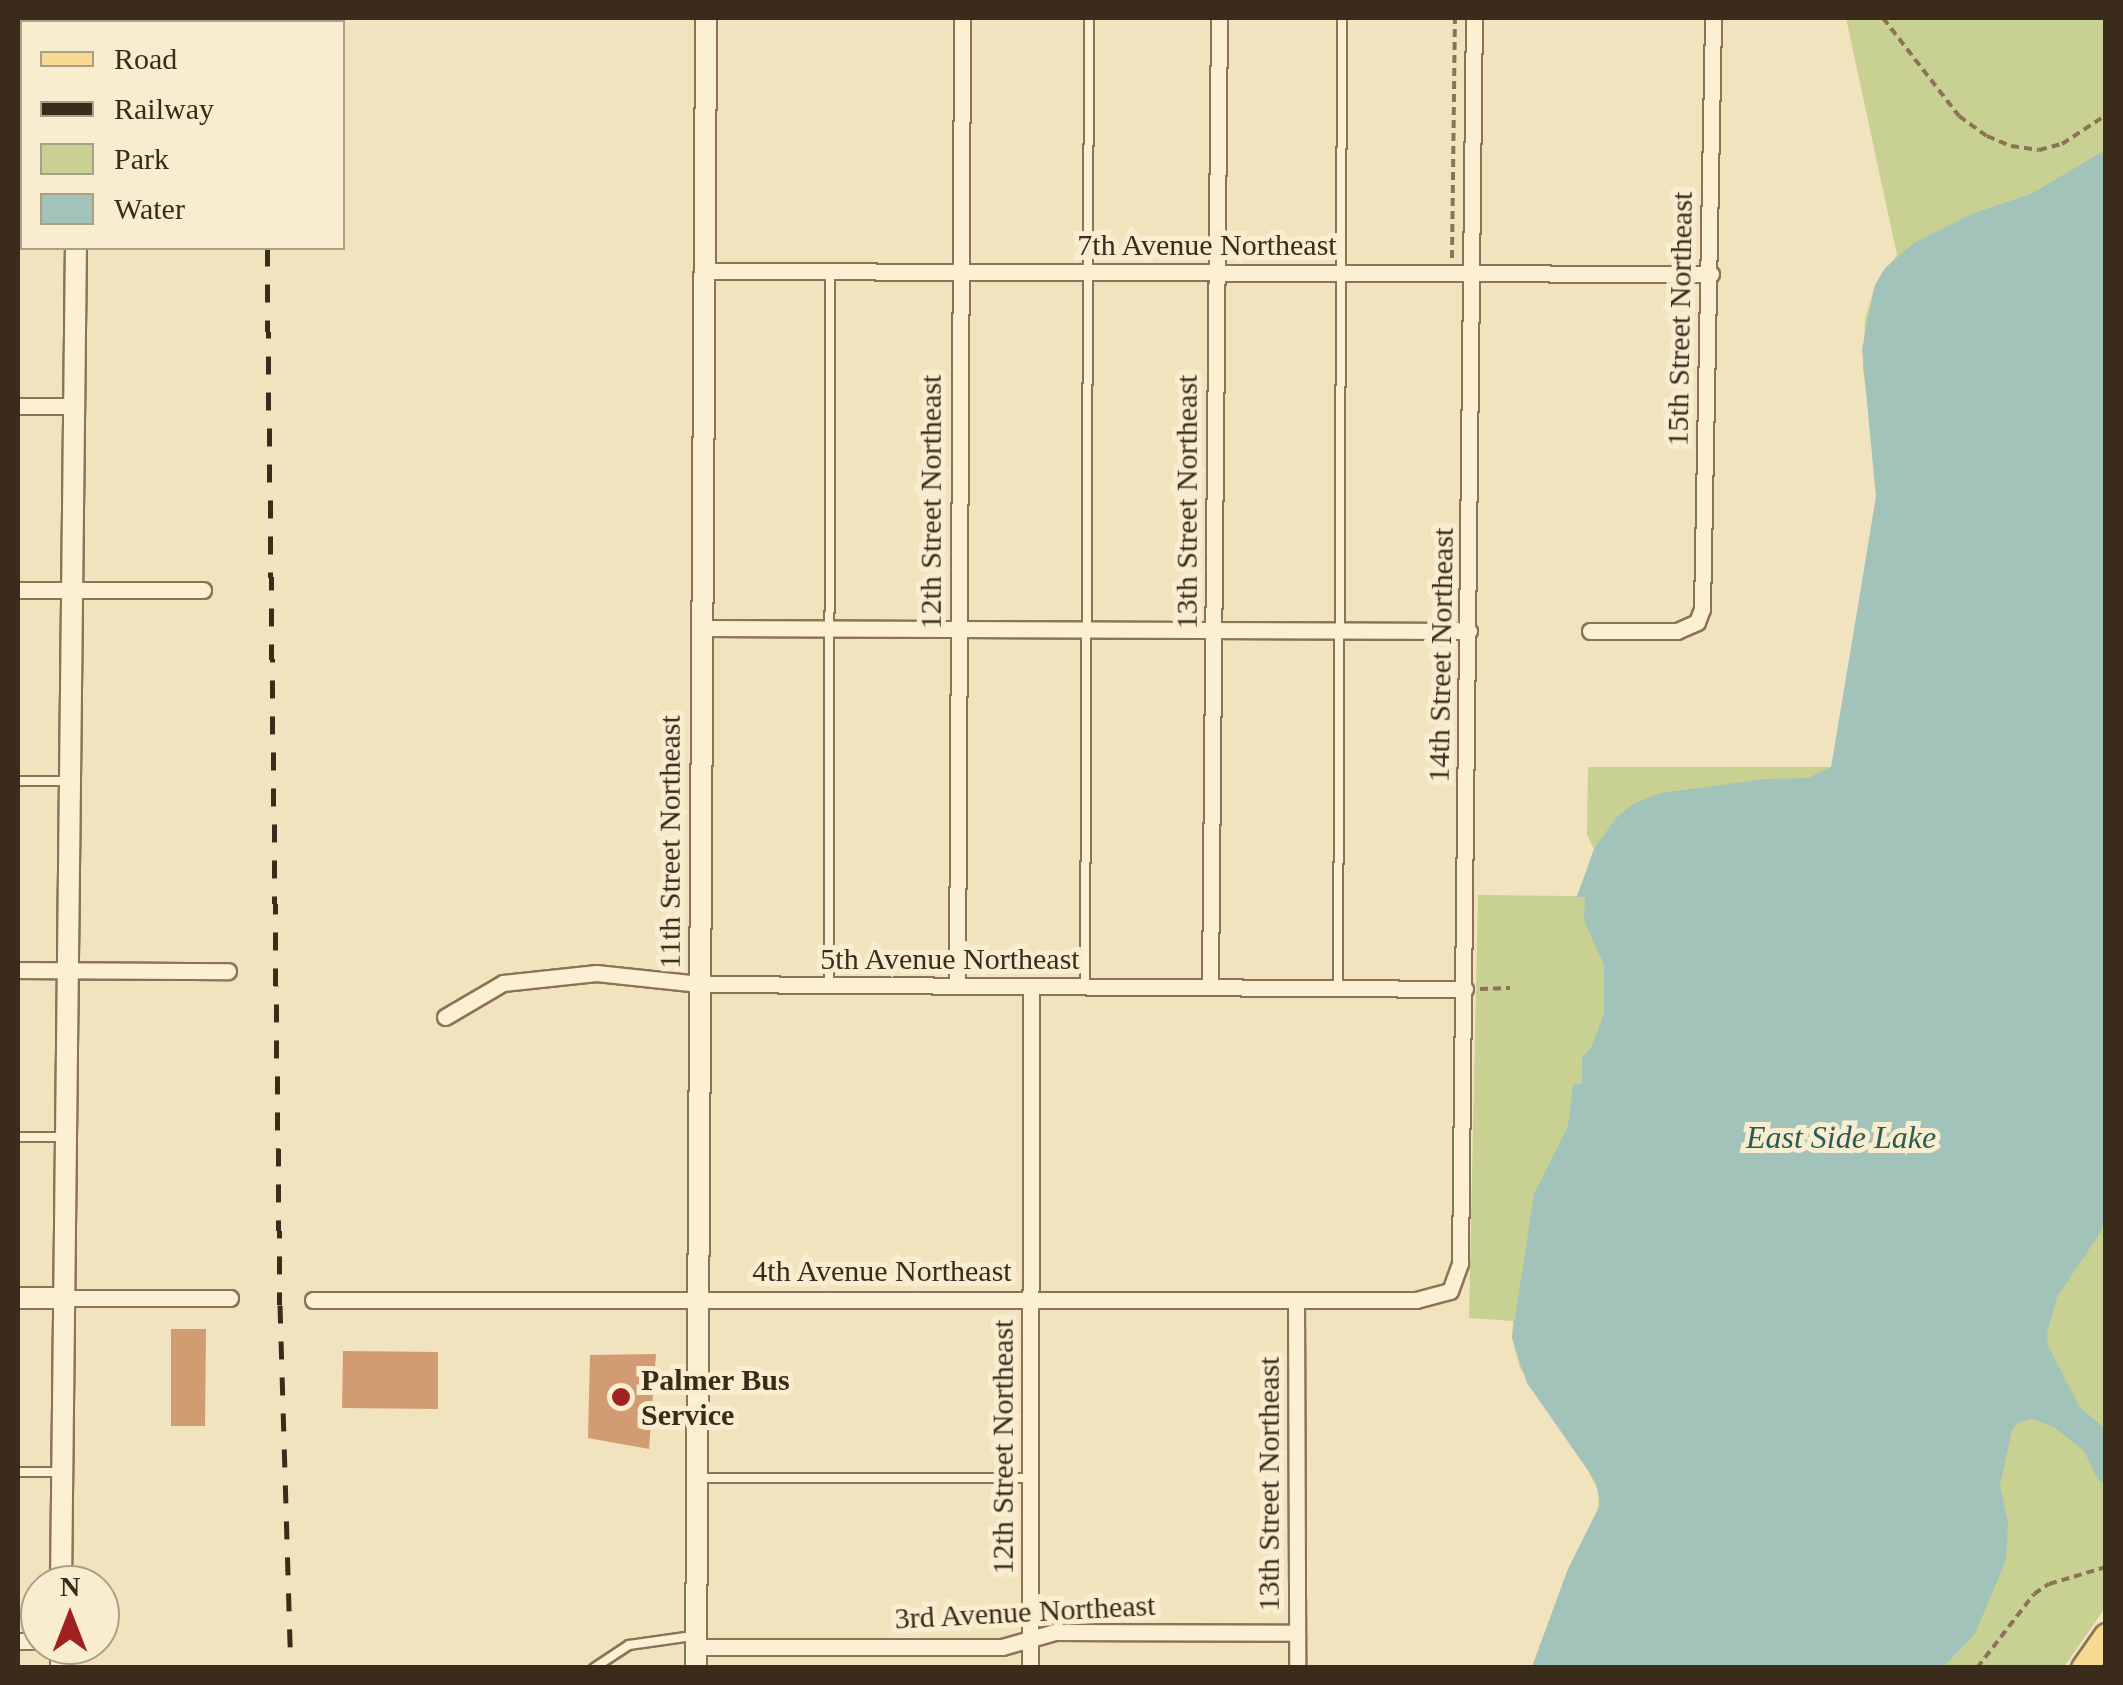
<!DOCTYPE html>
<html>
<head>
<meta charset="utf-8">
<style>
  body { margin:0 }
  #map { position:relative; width:2123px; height:1685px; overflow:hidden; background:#f2e3bf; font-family:Georgia,serif }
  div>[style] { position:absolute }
  .green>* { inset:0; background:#c8d092 }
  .water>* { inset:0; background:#a2c3ba }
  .building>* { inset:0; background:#d39b71 }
  .path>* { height:4px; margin-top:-2px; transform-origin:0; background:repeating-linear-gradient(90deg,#8c7356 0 8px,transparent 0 13px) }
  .roads { filter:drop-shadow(2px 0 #8c7356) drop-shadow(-2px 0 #8c7356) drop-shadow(0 2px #8c7356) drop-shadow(0 -2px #8c7356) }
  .service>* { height:8px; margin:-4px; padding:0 4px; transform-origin:4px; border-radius:4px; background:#fcf0d3 }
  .minor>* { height:15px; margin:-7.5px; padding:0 7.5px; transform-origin:7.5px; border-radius:7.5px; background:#fcf0d3 }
  .tertiary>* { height:20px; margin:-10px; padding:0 10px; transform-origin:10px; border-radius:10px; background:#fcf0d3 }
  .primary>* { height:25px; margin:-12.5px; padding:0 12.5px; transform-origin:12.5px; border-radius:12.5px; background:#f8da93 }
  .rail>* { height:5px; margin-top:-2.5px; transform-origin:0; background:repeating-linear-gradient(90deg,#3a2b1b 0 18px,transparent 0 36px) }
  .dots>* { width:28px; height:28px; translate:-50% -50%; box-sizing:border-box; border:5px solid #f8edcf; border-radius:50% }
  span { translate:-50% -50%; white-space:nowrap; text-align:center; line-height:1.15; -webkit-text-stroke:10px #f8edcf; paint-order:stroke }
  .street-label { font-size:30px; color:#3a2b1b }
  .poi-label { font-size:30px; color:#3a2b1b; font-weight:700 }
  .left { translate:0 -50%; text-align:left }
  .water-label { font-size:32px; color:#295b59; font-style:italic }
  .frame { position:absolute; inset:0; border:20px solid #3a2b1b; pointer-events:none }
  .legend { position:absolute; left:20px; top:20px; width:325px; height:230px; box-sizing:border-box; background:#f8edcf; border:2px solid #ac9f87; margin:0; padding:12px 18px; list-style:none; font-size:30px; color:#3a2b1b }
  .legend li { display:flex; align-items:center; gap:20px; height:50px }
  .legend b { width:50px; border:2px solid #ac9f87 }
  .north { position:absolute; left:20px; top:1565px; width:100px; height:100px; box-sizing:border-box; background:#f8edcf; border:2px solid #ac9f87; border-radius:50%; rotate:0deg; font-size:28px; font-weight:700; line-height:40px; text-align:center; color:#3a2b1b }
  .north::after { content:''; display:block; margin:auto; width:35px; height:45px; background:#a02120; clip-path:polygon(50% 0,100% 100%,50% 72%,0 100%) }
</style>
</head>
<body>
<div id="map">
  <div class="green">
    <div style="clip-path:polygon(1846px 18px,2105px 18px,2105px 1608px,2064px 1667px,1532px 1667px,1568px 1569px,1597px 1516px,1599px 1493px,1582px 1458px,1520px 1368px,1512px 1338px,1513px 1321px,1469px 1318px,1478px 895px,1577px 896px,1594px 849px,1587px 835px,1588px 767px,1831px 767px,1834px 760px,1876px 497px,1875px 455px,1863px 369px,1865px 320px,1875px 285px,1897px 255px)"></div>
  </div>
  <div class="water">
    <div style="clip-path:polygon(2105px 150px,2106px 1217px,2100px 1233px,2057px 1297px,2047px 1333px,2048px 1345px,2079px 1406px,2105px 1429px,2105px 1483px,2098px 1480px,2084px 1451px,2054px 1427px,2032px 1419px,2019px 1422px,2012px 1430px,2000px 1485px,2008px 1523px,2006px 1560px,1975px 1634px,1943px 1667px,1532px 1667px,1568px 1569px,1600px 1505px,1596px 1482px,1527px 1383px,1512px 1338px,1534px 1194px,1568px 1126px,1573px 1085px,1582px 1083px,1582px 1058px,1592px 1046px,1604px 1013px,1604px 965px,1584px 920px,1585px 897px,1577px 897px,1594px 849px,1616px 818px,1633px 804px,1661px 793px,1765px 779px,1808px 778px,1831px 767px,1876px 497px,1862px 349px,1875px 285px,1885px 268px,1914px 243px,1974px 213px,2031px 194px)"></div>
  </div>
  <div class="building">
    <div style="clip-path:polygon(171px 1329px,206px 1329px,205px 1426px,171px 1426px)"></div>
    <div style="clip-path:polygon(343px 1351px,438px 1352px,438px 1409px,342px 1408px)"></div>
    <div style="clip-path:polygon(656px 1354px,649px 1449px,588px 1438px,590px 1355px)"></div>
  </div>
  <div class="path">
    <div style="left:1883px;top:18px;width:124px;rotate:52.2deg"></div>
    <div style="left:1959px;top:116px;width:34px;rotate:36deg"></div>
    <div style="left:1987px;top:136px;width:26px;rotate:23deg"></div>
    <div style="left:2011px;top:146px;width:28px;rotate:8deg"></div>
    <div style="left:2039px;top:150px;width:24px;rotate:-15deg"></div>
    <div style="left:2062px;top:144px;width:53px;rotate:-33.4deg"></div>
    <div style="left:1452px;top:258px;width:240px;rotate:-89.3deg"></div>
    <div style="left:1480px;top:989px;width:30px;rotate:-2deg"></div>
    <div style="left:1977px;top:1668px;width:93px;rotate:-52.4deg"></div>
    <div style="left:2034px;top:1594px;width:18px;rotate:-34deg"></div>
    <div style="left:2049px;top:1584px;width:59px;rotate:-16.6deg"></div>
  </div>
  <div class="roads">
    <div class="service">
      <div style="left:18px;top:781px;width:51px"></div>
      <div style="left:829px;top:985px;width:714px;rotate:-89.92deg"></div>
      <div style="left:1085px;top:987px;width:969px;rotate:-89.76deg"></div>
      <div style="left:1338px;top:988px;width:970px;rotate:-89.76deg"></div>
      <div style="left:18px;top:1137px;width:47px"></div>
      <div style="left:18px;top:1472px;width:40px"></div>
      <div style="left:700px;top:1478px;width:330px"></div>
      <div style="left:594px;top:1668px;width:42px;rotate:-33.3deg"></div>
      <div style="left:629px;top:1645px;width:64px;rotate:-8.1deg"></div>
    </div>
    <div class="minor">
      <div style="left:18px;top:221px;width:4px"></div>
      <div style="left:704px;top:271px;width:1007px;rotate:0.17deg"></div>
      <div style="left:18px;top:406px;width:56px"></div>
      <div style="left:18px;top:590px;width:185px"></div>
      <div style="left:701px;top:628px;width:768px;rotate:0.22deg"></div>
      <div style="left:1590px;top:631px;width:87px"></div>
      <div style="left:1677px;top:631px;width:22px;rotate:-24deg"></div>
      <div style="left:1697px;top:622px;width:14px;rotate:-69deg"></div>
      <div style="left:1702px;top:609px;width:591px;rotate:-88.93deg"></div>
      <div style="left:18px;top:970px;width:210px;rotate:0.3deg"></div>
      <div style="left:957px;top:986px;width:968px;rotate:-89.7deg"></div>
      <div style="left:1210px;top:987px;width:969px;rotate:-89.47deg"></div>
      <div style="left:445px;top:1017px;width:67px;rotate:-30.4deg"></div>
      <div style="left:503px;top:983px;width:94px;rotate:-6.1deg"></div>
      <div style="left:596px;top:973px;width:104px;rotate:6.1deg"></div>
      <div style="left:699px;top:984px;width:766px;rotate:0.37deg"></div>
      <div style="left:64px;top:1298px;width:166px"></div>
      <div style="left:313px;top:1300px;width:1103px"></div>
      <div style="left:1416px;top:1300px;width:35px;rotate:-15deg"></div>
      <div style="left:1450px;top:1291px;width:30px;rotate:-70deg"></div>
      <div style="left:1460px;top:1263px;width:1245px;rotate:-89.36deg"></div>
      <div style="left:1296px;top:1300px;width:368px;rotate:89.8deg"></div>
      <div style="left:18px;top:1641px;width:22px"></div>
      <div style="left:696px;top:1647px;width:306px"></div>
      <div style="left:1002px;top:1647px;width:55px;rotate:-15.8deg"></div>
      <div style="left:1055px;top:1632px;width:242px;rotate:0.2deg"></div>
      <div style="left:1030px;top:1668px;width:681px;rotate:-89.92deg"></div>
    </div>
    <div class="tertiary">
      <div style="left:78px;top:22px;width:4px;rotate:-90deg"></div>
      <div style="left:18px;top:1298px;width:46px"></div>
      <div style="left:61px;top:1585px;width:1337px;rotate:-89.36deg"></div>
      <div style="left:61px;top:1645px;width:23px;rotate:90deg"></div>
      <div style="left:696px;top:1668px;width:1650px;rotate:-89.65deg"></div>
    </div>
    <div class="primary">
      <div style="left:2084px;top:1668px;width:39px;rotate:-55deg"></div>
    </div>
  </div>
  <div class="rail">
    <div style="left:262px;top:18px;width:4px;rotate:90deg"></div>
    <div style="left:267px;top:248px;width:1057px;rotate:89.3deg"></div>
    <div style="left:280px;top:1305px;width:363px;rotate:88.3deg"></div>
  </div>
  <div class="dots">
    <div style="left:621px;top:1397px;background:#a02120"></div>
  </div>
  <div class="street-label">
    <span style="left:1207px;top:245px">7th Avenue Northeast</span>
    <span style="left:1680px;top:319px;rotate:-89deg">15th Street Northeast</span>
    <span style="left:931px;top:502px;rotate:-90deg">12th Street Northeast</span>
    <span style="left:1187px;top:502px;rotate:-90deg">13th Street Northeast</span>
    <span style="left:1441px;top:655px;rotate:-89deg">14th Street Northeast</span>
    <span style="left:670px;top:842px;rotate:-90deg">11th Street Northeast</span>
    <span style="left:950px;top:959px">5th Avenue Northeast</span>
    <span style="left:882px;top:1271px">4th Avenue Northeast</span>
    <span style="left:1003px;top:1447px;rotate:-90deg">12th Street Northeast</span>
    <span style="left:1269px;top:1484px;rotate:-90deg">13th Street Northeast</span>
    <span style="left:1025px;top:1612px;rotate:-3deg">3rd Avenue Northeast</span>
  </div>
  <div class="poi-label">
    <span class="left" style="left:641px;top:1397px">Palmer Bus<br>Service</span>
  </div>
  <div class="water-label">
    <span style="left:1841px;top:1137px">East Side Lake</span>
  </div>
  <div class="frame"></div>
  <ul class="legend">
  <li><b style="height:12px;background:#f8da93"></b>Road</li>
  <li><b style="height:12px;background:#3a2b1b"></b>Railway</li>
  <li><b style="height:28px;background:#c8d092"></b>Park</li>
  <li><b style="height:28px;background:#a2c3ba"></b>Water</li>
  </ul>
  <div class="north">N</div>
</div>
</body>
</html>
